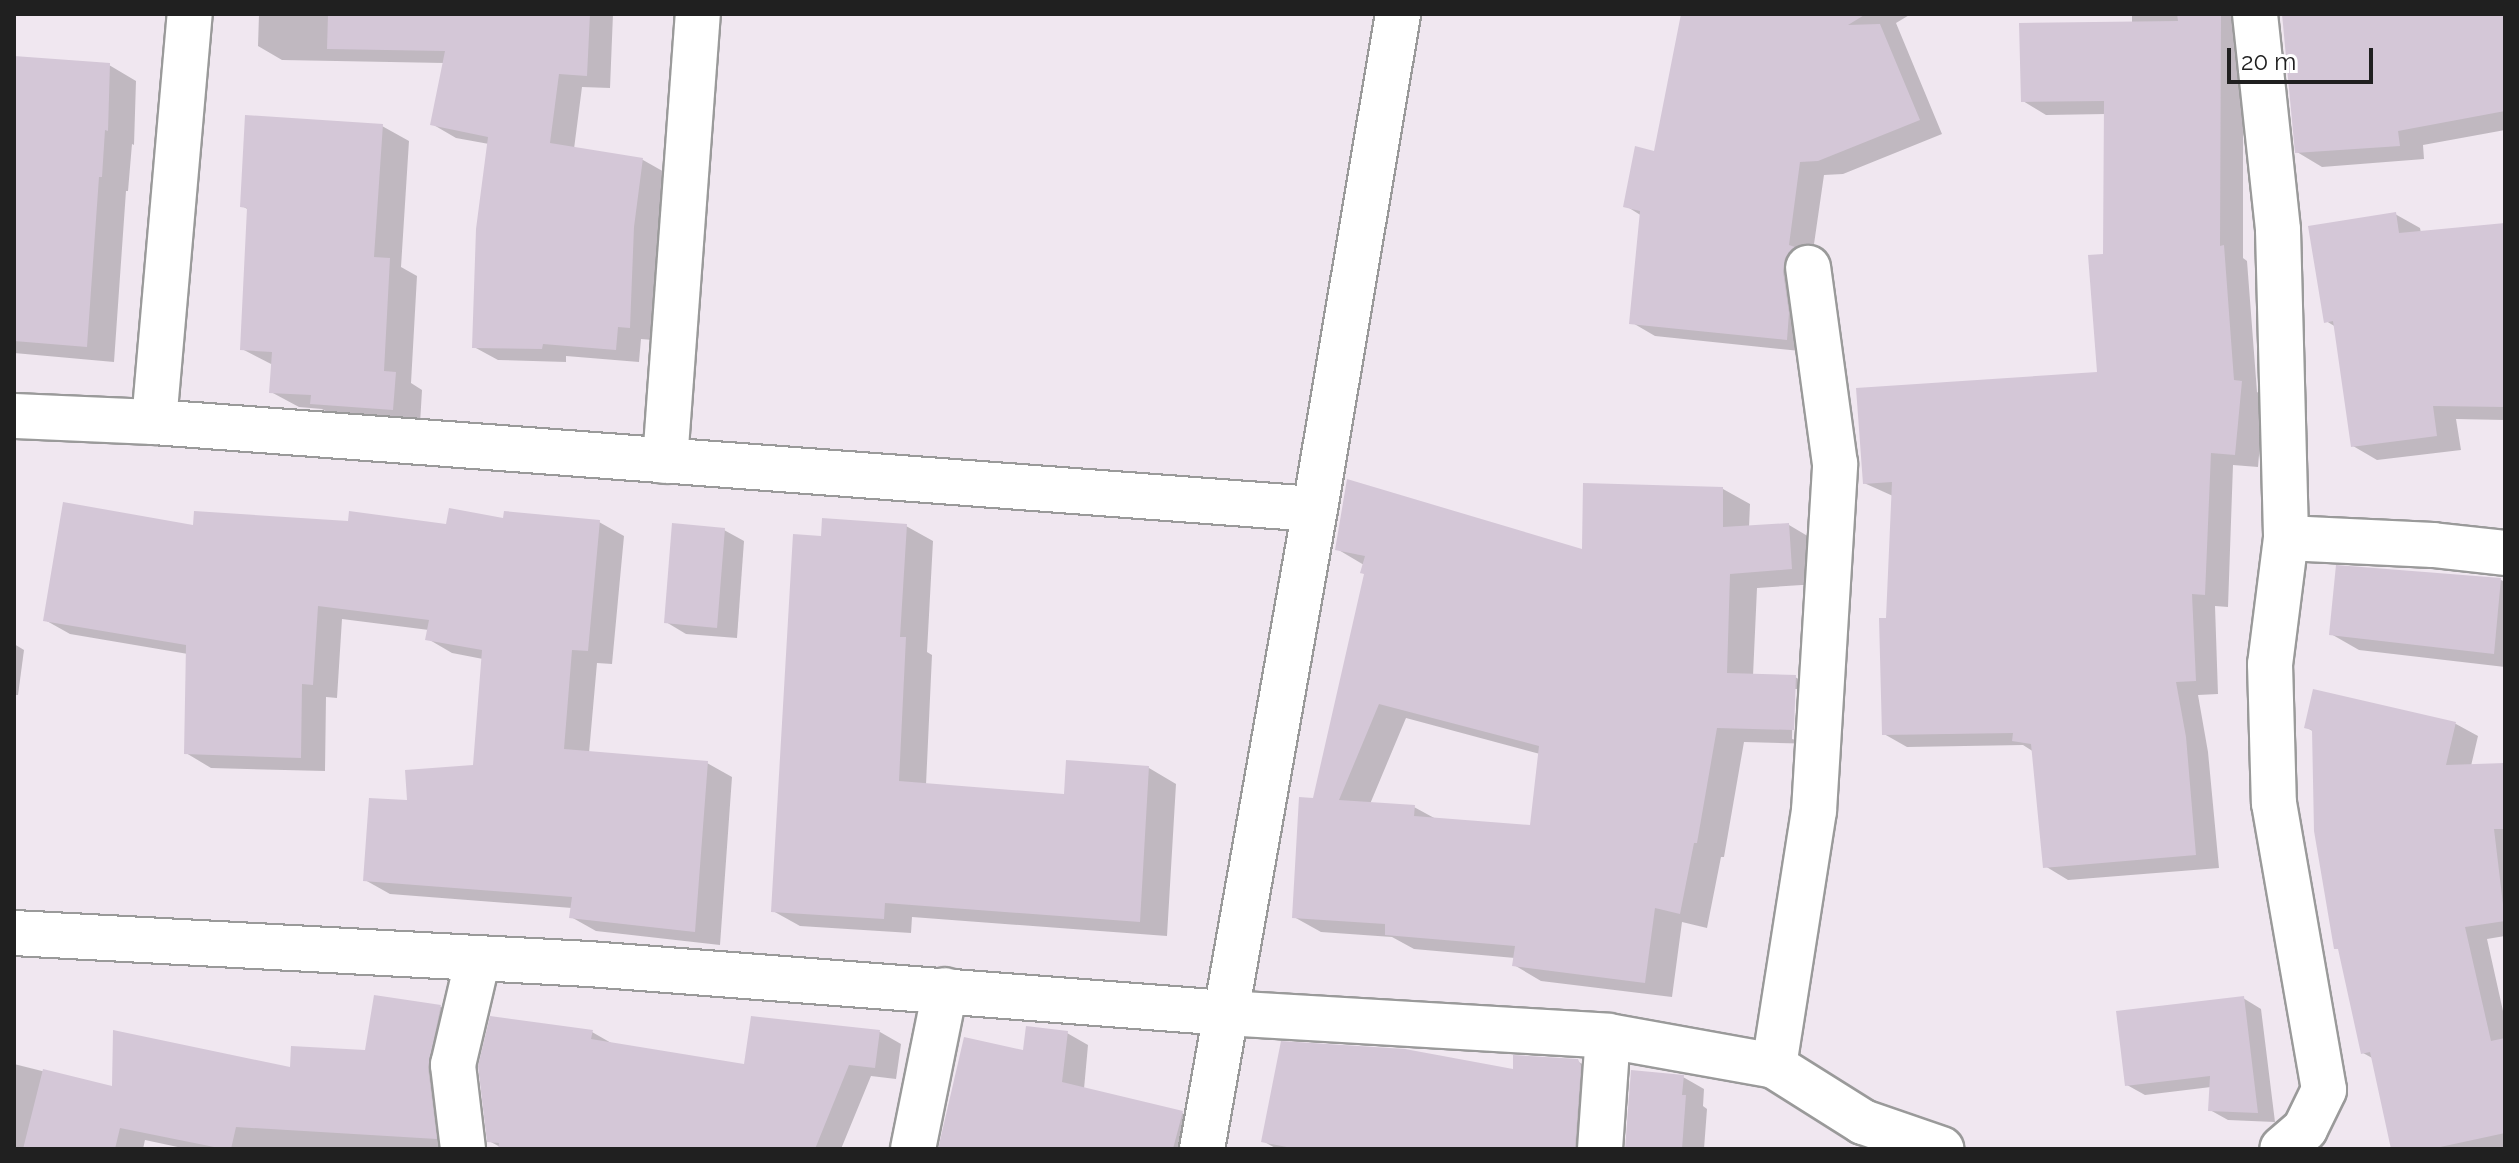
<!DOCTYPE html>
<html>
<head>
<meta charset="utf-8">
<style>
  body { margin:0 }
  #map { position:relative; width:2519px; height:1163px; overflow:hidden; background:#f0e7f0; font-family:Raleway,sans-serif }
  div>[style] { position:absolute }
  .shadow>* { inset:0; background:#0003 }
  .building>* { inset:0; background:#d4c7d7 }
  .roads { filter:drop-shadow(2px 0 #9a9a9a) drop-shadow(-2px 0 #9a9a9a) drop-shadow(0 2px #9a9a9a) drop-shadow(0 -2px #9a9a9a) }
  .minor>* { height:44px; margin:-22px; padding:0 22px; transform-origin:22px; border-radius:22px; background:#fff }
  span { translate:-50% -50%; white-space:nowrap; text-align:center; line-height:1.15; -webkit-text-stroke:7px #fff; paint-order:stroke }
  .frame { position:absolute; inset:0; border:16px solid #202020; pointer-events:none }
  .scale { position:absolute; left:2227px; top:48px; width:146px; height:36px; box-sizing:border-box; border:4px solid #202020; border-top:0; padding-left:10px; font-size:24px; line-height:28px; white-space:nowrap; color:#202020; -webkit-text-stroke:6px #fff; paint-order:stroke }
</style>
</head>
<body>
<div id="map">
  <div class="shadow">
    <div style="clip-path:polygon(259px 14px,613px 14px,610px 88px,582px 87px,574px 149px,643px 160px,666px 173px,657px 241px,653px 340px,641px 339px,639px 362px,566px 356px,566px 362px,498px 360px,474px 347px,489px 144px,456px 138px,432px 124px,444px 63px,282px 60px,258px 46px)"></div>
    <div style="clip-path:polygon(1684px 14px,1911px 14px,1896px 23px,1942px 134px,1843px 174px,1824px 175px,1812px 258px,1810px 352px,1655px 336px,1631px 322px,1642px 216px,1626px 206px,1656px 153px)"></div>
    <div style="clip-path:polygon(2132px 14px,2243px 14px,2243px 258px,2247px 261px,2257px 392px,2264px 396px,2258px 467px,2233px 465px,2228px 607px,2215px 606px,2218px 694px,2198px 695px,2208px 752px,2219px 868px,2068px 880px,2045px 866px,2034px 752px,2023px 745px,1907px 747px,1884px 734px,1893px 496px,1864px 483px,2099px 374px,2105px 256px,2106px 114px,2046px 115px,2023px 101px,2132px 24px)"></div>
    <div style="clip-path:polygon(2284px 14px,2505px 14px,2505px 130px,2423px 145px,2424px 159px,2322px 167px,2297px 152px)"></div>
    <div style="clip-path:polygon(14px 58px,109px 65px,136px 81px,134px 145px,132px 144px,128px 191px,126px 191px,114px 362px,14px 353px)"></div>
    <div style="clip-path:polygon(382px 126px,409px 141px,401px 267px,417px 276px,411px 383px,422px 390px,420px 424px,339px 419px,322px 409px,299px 407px,271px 392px,273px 365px,242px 349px,249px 210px,242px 206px)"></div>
    <div style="clip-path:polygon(2395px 214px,2420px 228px,2421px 233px,2505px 225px,2505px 420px,2456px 419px,2461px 450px,2377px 460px,2353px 446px,2336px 327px,2326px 321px)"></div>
    <div style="clip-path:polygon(evenodd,1723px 489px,1750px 504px,1749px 528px,1789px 525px,1816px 541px,1818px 584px,1757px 588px,1753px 676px,1795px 677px,1822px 693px,1820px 744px,1744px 742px,1724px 857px,1721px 857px,1707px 928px,1682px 922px,1672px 997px,1541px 981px,1514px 965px,1515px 958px,1414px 949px,1392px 937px,1321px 932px,1294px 917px,1314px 800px,1366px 574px,1364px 565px,1337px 549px,1584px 552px,1723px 489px,1793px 689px,1797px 689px,1796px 740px,1792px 739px,1793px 689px,1723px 489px,1406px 718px,1540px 754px,1531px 827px,1436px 819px,1414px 807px,1370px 804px,1406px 718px)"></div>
    <div style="clip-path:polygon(505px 520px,599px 522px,624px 536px,612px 664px,597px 663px,589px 753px,707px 763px,732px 777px,720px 945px,596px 931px,571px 917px,572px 908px,390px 894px,365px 880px,409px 803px,475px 767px,483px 659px,452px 653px,428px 639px,429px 630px,342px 619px,337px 698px,326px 697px,325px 771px,211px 768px,186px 753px,188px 654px,70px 634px,45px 620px,195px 527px,350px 523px,447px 526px)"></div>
    <div style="clip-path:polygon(906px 526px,933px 541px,927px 652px,932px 655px,926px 785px,1066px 796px,1149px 768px,1176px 784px,1167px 936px,912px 917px,911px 933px,800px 926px,773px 911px,823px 538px)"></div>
    <div style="clip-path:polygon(724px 530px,744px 541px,737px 638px,686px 634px,666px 622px)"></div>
    <div style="clip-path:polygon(2501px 580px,2505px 582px,2505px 667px,2359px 650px,2331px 634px)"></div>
    <div style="clip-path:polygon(14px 644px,24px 650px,18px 695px,14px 695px)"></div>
    <div style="clip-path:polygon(2314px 692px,2456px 724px,2478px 736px,2471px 766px,2505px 765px,2505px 936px,2487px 939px,2505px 1020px,2505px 1149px,2394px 1149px,2374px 1059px,2363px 1053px,2314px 732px,2306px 727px)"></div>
    <div style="clip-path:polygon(376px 997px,441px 1007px,465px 1021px,460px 1149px,187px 1149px,145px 1140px,143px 1149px,14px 1149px,14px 1064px,114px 1089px,292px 1070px,367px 1052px)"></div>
    <div style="clip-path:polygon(2243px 998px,2261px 1009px,2275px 1122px,2228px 1120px,2210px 1110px,2211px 1087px,2145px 1095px,2127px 1085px)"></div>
    <div style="clip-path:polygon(753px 1018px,880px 1032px,901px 1044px,896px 1079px,871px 1076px,841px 1149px,504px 1149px,489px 1141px,592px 1032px,613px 1044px,746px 1066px)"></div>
    <div style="clip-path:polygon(1067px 1033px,1088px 1045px,1084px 1089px,1182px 1113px,1203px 1125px,1197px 1149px,941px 1149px,1025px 1052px)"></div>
    <div style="clip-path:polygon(1577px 1061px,1599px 1074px,1596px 1149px,1277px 1149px,1263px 1141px,1515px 1071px)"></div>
    <div style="clip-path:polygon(1683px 1077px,1704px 1089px,1703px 1106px,1707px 1109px,1704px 1149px,1627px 1149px)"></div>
  </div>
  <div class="building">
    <div style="clip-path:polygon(328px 14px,590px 14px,587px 76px,559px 74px,550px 143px,643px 158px,634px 227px,630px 328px,618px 327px,616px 350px,543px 344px,542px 349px,472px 348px,476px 229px,488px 137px,430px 125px,445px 51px,327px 49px)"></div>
    <div style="clip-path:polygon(1681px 14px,1866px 14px,1848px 25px,1880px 24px,1920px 120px,1818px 161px,1800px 162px,1789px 245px,1795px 247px,1785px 258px,1783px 271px,1789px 313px,1787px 340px,1629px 324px,1640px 211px,1623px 207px,1635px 146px,1654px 151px)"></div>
    <div style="clip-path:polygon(2177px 14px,2221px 14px,2220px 246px,2224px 245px,2234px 380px,2242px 381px,2235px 455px,2211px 453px,2205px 595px,2192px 594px,2196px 681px,2176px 682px,2186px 737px,2196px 855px,2043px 868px,2031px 744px,2012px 741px,2013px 733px,1882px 735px,1879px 618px,1886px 618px,1892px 482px,1863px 484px,1856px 388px,2097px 372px,2088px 255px,2103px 254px,2104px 101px,2021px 102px,2019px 23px,2178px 21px)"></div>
    <div style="clip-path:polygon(2282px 14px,2505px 14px,2505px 111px,2398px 131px,2400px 146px,2295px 153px)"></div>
    <div style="clip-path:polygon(14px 56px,110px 63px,108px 131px,105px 130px,102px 177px,99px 177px,87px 347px,14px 341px)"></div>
    <div style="clip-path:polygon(245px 115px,383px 124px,374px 257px,390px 258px,384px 371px,396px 372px,393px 410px,310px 404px,311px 395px,269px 393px,272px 352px,240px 350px,247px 208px,240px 207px)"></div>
    <div style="clip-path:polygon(2396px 212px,2399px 233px,2505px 223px,2505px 407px,2433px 406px,2437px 436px,2351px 447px,2333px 321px,2324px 323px,2308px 226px)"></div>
    <div style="clip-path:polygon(evenodd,1347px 479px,1582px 549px,1583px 483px,1723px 487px,1723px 527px,1789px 523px,1792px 569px,1730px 574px,1727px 673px,1796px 675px,1794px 730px,1717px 728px,1697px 843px,1694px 843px,1680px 914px,1655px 908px,1645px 983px,1512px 966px,1515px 946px,1385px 935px,1385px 924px,1292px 918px,1299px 797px,1313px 798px,1364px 574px,1360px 573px,1365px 556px,1335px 550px,1347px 479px,1379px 704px,1539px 746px,1530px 825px,1414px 816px,1415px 805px,1339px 800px,1379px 704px)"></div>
    <div style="clip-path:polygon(63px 502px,193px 525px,194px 511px,348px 521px,349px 511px,446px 524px,449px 508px,503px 518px,504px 511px,600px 520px,588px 651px,572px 650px,564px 749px,708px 761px,695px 932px,569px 918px,572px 897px,363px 881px,369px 798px,407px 800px,405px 770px,473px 765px,482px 650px,425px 640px,429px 620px,318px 606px,313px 685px,302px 684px,301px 758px,184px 754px,186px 645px,43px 621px)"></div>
    <div style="clip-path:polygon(822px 518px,907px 524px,900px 637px,906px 637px,899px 781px,1064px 794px,1066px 760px,1149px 766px,1140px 922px,885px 903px,884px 919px,771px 912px,793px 534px,821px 536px)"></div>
    <div style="clip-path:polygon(672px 523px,725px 528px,717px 628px,664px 623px)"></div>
    <div style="clip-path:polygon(2336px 565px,2501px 578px,2494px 654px,2329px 635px)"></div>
    <div style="clip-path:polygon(2313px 689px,2456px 722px,2446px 765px,2505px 763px,2505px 829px,2494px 829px,2505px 921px,2465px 927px,2491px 1041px,2505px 1038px,2505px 1133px,2431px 1149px,2391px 1149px,2370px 1052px,2361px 1054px,2338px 949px,2334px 949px,2314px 831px,2312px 730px,2304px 728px)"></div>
    <div style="clip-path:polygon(374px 995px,441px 1005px,428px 1067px,437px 1139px,236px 1127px,231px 1149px,224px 1149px,120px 1128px,115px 1149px,23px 1149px,43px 1069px,112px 1086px,113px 1030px,290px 1067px,291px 1046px,365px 1050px)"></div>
    <div style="clip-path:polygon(2244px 996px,2258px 1113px,2208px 1111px,2210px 1076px,2125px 1086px,2116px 1011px)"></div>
    <div style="clip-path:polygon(490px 1016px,593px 1030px,591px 1039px,744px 1064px,751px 1016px,880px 1030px,875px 1068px,849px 1065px,815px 1149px,498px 1149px,499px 1143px,487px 1142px,478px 1066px)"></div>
    <div style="clip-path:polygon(1026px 1026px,1068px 1031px,1062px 1082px,1183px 1111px,1173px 1149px,938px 1149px,964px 1037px,1023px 1050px)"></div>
    <div style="clip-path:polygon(1281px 1041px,1405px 1049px,1513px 1069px,1513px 1055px,1578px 1059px,1581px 1066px,1575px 1149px,1297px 1149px,1261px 1142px)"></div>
    <div style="clip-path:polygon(1631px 1070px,1684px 1075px,1682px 1095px,1686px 1095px,1682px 1149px,1625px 1149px)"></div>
  </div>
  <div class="roads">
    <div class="minor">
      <div style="left:2255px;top:14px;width:217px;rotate:83.9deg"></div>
      <div style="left:2278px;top:230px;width:308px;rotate:88.5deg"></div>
      <div style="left:2286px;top:538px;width:127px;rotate:97.2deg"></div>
      <div style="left:2270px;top:664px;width:139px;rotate:88.4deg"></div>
      <div style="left:2274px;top:803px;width:291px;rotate:80.1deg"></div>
      <div style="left:2324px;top:1090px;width:43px;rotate:116deg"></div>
      <div style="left:2305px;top:1129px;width:30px;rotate:139deg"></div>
      <div style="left:14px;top:416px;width:140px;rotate:2.5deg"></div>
      <div style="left:154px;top:422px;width:1164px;rotate:4.29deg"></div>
      <div style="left:154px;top:422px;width:410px;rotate:-85deg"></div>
      <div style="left:665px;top:461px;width:448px;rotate:-85.8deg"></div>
      <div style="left:2286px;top:538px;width:147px;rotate:2.7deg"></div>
      <div style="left:2433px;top:545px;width:72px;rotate:6.3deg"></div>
      <div style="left:14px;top:933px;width:576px;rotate:3.09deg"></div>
      <div style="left:589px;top:964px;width:639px;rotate:4.4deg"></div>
      <div style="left:1226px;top:1013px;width:383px;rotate:3.4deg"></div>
      <div style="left:1608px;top:1036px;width:169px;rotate:10.2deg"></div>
      <div style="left:1774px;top:1066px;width:105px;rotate:32.2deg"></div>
      <div style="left:1863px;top:1122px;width:83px;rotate:19.1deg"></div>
      <div style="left:1774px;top:1066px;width:258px;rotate:-81.1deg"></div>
      <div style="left:1814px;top:811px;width:348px;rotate:-86.5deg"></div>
      <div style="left:1835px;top:464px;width:198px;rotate:-97.8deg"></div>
      <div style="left:463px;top:1149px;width:85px;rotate:-96.8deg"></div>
      <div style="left:453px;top:1065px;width:110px;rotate:-76.8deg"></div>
      <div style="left:913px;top:1149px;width:162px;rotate:-78.6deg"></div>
      <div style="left:1202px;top:1149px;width:650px;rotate:-79.99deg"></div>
      <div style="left:1315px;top:509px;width:502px;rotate:-80.48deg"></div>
      <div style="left:1600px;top:1149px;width:113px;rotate:-86deg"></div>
    </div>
  </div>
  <div class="frame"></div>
  <div class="scale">20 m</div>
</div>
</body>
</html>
